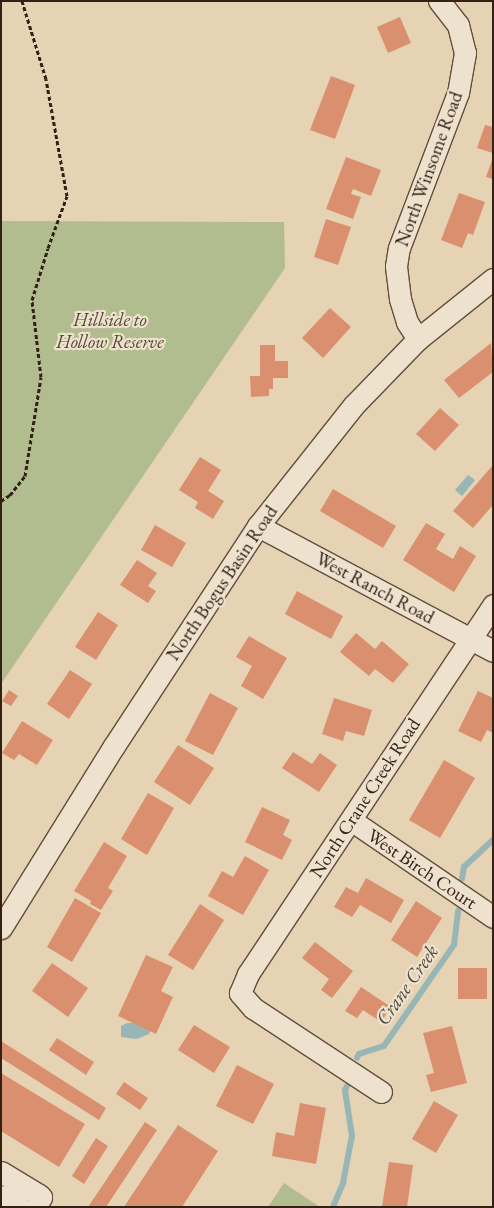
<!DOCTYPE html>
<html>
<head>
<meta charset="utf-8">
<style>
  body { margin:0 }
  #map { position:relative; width:494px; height:1208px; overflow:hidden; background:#e5d3b3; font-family:"EB Garamond",serif }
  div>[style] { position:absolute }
  .green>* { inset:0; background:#b1bd8f }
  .water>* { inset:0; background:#98b6b5 }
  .stream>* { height:5.5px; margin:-2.75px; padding:0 2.75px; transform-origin:2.75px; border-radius:2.75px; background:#98b6b5 }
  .building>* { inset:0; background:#da906e }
  .path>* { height:3px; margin-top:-1.5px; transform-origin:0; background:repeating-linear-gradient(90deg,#342114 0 4px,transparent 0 6.5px) }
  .roads { filter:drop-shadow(1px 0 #604e3c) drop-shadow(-1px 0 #604e3c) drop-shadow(0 1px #604e3c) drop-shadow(0 -1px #604e3c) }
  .minor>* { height:21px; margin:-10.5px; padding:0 10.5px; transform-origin:10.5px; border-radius:10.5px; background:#eee2ce }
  span { translate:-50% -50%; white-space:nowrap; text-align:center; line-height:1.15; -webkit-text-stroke:4.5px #eee2ce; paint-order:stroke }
  .street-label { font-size:19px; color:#342114 }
  .park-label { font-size:19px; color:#534833; font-style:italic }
  .water-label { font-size:20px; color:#4d463c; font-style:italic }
  .frame { position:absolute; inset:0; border:2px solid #342114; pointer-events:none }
</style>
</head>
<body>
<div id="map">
  <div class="green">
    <div style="clip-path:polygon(1px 221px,284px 222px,285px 268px,1px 684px)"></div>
    <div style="clip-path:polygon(284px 1183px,320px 1207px,268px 1207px)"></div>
  </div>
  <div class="water">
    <div style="clip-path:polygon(468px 475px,475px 480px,462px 496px,455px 490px)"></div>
    <div style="clip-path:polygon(127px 1023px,137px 1023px,151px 1030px,149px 1034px,137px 1039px,121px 1037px,121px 1026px)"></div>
  </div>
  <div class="stream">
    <div style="left:462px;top:879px;width:12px;rotate:-81deg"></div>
    <div style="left:464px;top:867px;width:40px;rotate:-43deg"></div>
    <div style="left:357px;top:1058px;width:4px;rotate:-63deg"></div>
    <div style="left:359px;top:1054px;width:26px;rotate:-18deg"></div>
    <div style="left:384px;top:1046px;width:123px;rotate:-55.3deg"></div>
    <div style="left:454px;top:945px;width:34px;rotate:-83deg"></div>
    <div style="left:333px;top:1207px;width:26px;rotate:-67deg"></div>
    <div style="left:343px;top:1183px;width:48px;rotate:-79.2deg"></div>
    <div style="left:352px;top:1136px;width:46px;rotate:-98.8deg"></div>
    <div style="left:345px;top:1091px;width:5px;rotate:-68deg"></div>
  </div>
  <div class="building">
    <div style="clip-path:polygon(400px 17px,411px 43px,388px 53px,377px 27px)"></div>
    <div style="clip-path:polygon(331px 76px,355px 85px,335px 139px,310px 130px)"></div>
    <div style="clip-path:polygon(485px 125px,493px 127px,493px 153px,477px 148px)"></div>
    <div style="clip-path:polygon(346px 157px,381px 170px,371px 196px,353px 189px,351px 194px,361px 197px,353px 219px,326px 209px)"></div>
    <div style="clip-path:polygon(492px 160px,493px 160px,493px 179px,486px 177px)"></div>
    <div style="clip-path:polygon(459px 193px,485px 202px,473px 235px,468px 233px,462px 248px,441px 240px)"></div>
    <div style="clip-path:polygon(326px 219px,351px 227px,338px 265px,314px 257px)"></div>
    <div style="clip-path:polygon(330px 308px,351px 327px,323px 358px,302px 338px)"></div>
    <div style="clip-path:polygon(491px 343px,493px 372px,459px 398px,444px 380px)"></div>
    <div style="clip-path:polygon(260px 345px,275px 345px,275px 361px,288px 361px,288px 378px,273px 378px,273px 389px,269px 389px,269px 396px,251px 397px,250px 376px,260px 376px)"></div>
    <div style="clip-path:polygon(440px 408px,459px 425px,435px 451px,416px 434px)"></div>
    <div style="clip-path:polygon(200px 457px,221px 470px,208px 491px,224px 501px,213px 519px,195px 508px,198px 502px,179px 490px)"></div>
    <div style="clip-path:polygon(493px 465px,493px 505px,473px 528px,453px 511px)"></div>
    <div style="clip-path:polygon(333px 489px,396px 526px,383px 548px,320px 511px)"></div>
    <div style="clip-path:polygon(426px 523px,445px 534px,436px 549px,453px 559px,460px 546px,476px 556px,454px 592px,403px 560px)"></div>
    <div style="clip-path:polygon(155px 525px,186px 543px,172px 567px,141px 550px)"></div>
    <div style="clip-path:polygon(137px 560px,157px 573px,148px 586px,156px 591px,148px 603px,120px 585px)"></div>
    <div style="clip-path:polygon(297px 591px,343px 616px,331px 639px,285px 614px)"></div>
    <div style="clip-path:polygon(98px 612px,118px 625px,96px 660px,75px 647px)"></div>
    <div style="clip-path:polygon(356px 633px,375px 649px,382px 641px,409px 664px,393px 683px,375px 669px,369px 676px,340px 652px)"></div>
    <div style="clip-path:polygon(249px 636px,287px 658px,263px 699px,241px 686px,252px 666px,236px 657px)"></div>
    <div style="clip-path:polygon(70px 670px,92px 684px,69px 719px,47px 704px)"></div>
    <div style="clip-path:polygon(9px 690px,18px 696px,11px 706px,2px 701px)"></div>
    <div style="clip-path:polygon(478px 691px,493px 698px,493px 733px,487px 730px,481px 742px,458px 731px)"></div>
    <div style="clip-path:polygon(210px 693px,238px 708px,213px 755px,185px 741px)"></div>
    <div style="clip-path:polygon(334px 698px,372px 710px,364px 736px,346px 731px,343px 741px,322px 734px)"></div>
    <div style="clip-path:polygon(22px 721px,53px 740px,37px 765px,19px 754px,14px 760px,2px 753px)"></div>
    <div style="clip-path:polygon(178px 745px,214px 768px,190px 805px,154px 782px)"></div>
    <div style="clip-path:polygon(293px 752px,312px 764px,320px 753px,337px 765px,319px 792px,282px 768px)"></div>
    <div style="clip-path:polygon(444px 760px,475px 778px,440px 838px,409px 820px)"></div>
    <div style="clip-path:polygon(148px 793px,174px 808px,147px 855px,121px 839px)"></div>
    <div style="clip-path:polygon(262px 807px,290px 820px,283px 835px,292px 840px,282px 860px,245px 842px)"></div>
    <div style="clip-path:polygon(104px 842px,127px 856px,108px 888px,113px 891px,101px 910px,90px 904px,91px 901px,74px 891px)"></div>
    <div style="clip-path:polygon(245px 856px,269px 870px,243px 915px,208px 896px,222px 871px,233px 877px)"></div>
    <div style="clip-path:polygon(366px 878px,404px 900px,391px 923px,360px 905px,352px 917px,334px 907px,346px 887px,358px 893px)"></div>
    <div style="clip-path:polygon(75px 898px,101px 913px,72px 962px,47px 947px)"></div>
    <div style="clip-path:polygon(416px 901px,442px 918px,417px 957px,391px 940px)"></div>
    <div style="clip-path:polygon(200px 904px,224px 920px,193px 970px,168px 955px)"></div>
    <div style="clip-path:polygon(315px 942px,353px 971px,332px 998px,321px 990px,329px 979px,302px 958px)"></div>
    <div style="clip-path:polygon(146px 955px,173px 967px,161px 991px,173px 997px,156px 1034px,118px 1016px)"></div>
    <div style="clip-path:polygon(52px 963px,88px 988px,68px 1017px,32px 991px)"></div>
    <div style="clip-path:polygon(458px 968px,487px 968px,487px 999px,458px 999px)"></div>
    <div style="clip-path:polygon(361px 987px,391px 1007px,381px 1022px,363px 1010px,357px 1018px,345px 1011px)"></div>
    <div style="clip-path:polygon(194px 1025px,230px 1047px,214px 1073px,178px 1050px)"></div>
    <div style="clip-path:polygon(452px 1026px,467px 1083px,431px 1092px,426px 1075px,434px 1073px,423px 1033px)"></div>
    <div style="clip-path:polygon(57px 1038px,94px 1062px,86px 1075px,49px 1050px)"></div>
    <div style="clip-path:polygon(1px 1041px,106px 1108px,99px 1120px,1px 1058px)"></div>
    <div style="clip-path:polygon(237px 1065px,274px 1084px,253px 1124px,216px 1106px)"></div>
    <div style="clip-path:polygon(1px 1073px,85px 1124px,59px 1167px,1px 1131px)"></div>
    <div style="clip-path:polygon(124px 1082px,148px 1098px,140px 1110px,116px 1094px)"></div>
    <div style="clip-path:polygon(434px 1101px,458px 1115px,436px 1153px,412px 1139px)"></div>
    <div style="clip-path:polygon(300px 1103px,326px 1108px,316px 1164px,272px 1156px,276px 1132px,294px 1136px)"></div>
    <div style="clip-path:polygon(145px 1122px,157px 1130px,106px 1207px,88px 1207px)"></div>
    <div style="clip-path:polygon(178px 1125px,218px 1151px,182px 1207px,124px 1207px)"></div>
    <div style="clip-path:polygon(96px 1138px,108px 1146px,84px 1184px,72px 1176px)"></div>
    <div style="clip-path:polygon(389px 1162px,413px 1165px,407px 1207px,382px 1207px)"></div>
  </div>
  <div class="path">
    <div style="left:1px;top:501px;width:11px;rotate:-34deg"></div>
    <div style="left:10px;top:495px;width:24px;rotate:-52deg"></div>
    <div style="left:25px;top:476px;width:100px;rotate:-80.8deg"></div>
    <div style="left:41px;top:377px;width:78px;rotate:-96.7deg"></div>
    <div style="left:32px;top:300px;width:54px;rotate:-72.9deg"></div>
    <div style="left:48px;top:248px;width:55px;rotate:-69.9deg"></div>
    <div style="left:67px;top:196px;width:119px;rotate:-100.2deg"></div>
    <div style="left:46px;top:79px;width:82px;rotate:-107.1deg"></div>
  </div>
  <div class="roads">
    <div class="minor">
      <div style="left:418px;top:339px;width:20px;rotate:-123deg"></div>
      <div style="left:407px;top:322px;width:24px;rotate:-107deg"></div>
      <div style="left:400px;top:299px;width:33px;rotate:-97deg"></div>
      <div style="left:396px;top:266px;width:18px;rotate:-81deg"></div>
      <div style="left:399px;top:248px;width:166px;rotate:-69.2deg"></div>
      <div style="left:458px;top:93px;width:41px;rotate:-80.1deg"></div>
      <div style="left:465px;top:53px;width:29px;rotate:-104deg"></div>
      <div style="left:458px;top:25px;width:31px;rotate:-128deg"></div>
      <div style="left:258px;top:526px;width:266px;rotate:28deg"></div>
      <div style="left:351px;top:820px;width:172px;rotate:34.3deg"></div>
      <div style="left:1px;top:928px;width:214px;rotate:-58.2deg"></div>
      <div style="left:114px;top:746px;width:263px;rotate:-56.8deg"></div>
      <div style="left:258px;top:526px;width:153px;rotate:-51.6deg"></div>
      <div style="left:353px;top:406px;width:93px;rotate:-45.9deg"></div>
      <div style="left:418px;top:339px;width:96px;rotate:-38.7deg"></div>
      <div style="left:381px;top:1092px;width:153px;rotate:-146.7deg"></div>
      <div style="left:253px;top:1008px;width:20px;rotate:-131deg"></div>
      <div style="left:240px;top:993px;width:21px;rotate:-67deg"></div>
      <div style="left:248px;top:974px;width:443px;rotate:-56.4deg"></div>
      <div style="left:1px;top:1172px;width:44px;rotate:31.2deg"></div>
      <div style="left:39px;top:1195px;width:3px;rotate:45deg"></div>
      <div style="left:41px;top:1197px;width:11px;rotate:117deg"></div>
      <div style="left:1px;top:1196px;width:21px;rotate:31deg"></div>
    </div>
  </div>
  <div class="street-label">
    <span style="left:429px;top:169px;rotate:-70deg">North Winsome Road</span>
    <span style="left:222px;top:583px;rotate:-56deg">North Bogus Basin Road</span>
    <span style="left:375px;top:588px;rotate:28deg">West Ranch Road</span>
    <span style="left:365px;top:798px;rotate:-57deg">North Crane Creek Road</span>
    <span style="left:422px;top:869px;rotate:34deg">West Birch Court</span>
  </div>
  <div class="park-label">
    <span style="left:110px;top:331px">Hillside to<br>Hollow Reserve</span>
  </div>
  <div class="water-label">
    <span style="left:407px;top:985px;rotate:-55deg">Crane Creek</span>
  </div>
  <div class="frame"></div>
</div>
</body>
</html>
